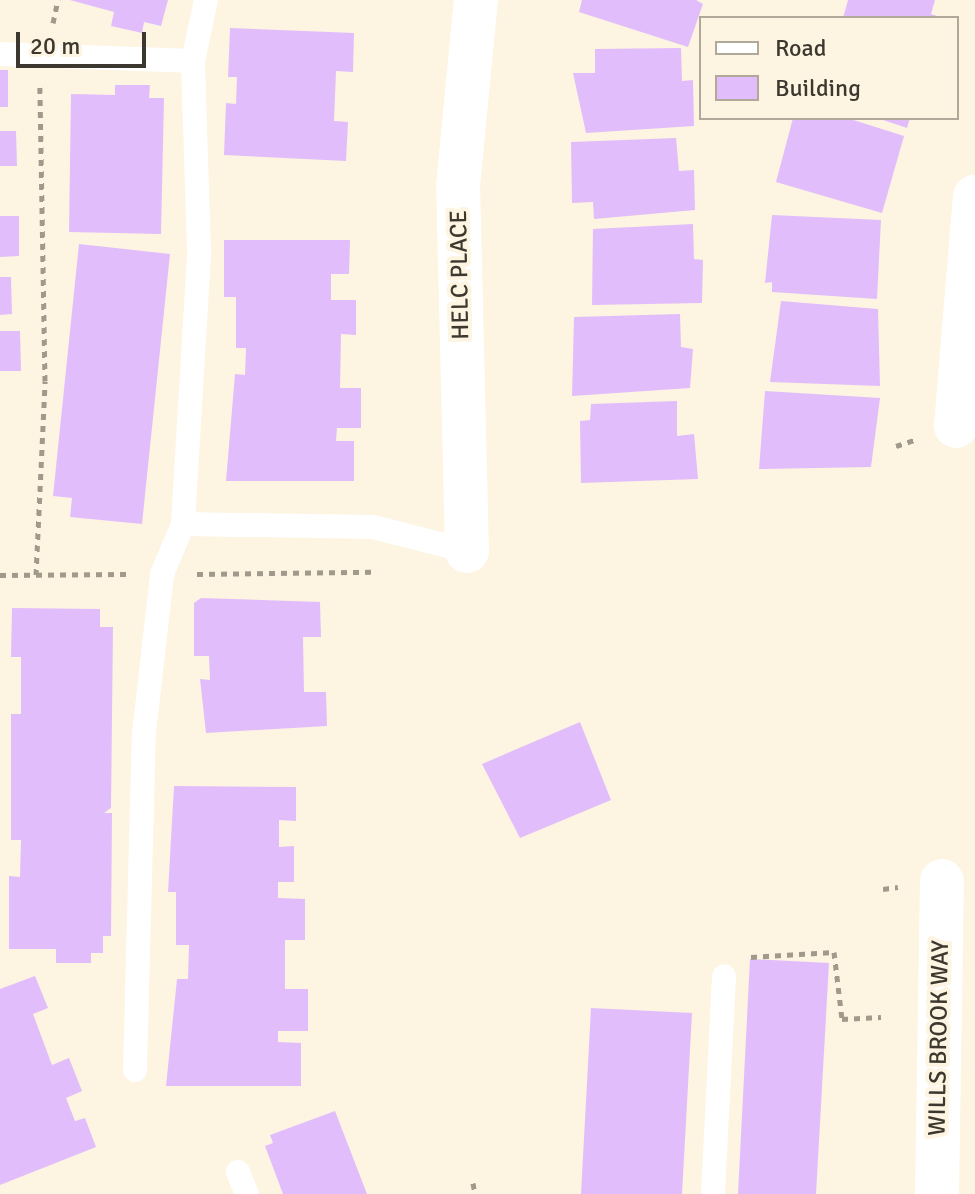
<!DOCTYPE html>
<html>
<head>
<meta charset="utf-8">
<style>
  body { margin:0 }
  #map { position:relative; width:975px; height:1194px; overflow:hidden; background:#fdf4e1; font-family:Signika,sans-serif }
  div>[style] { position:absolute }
  .building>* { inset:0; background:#e2bdfc }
  .path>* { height:5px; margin-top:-2.5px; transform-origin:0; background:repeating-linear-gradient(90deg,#a19a8c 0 6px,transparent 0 12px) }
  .lane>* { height:24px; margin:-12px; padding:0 12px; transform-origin:12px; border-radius:12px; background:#fff }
  .street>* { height:44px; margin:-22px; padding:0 22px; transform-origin:22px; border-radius:22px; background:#fff }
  span { translate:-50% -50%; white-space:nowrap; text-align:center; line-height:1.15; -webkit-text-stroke:8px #fdf4e1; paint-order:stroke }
  .street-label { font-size:24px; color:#3d382f }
  .legend { position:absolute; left:699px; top:16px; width:260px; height:104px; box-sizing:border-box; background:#fdf4e1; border:2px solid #b0a99a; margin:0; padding:10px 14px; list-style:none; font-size:24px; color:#3d382f }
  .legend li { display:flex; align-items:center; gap:16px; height:40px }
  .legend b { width:40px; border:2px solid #b0a99a }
  .scale { position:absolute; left:16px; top:32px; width:130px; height:36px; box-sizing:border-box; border:4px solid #3d382f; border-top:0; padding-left:10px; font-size:24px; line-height:28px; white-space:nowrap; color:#3d382f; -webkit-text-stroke:6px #fdf4e1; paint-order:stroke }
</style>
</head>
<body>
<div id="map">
  <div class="building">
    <div style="clip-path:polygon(70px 0,168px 0,161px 26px,144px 22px,142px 33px,111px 26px,114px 12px)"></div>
    <div style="clip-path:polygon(582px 0,696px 0,703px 4px,688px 47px,579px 12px)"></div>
    <div style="clip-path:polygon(848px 0,935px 0,931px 14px,943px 18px,843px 18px)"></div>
    <div style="clip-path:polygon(230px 28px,354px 33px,353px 72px,336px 71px,334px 121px,348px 122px,346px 161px,224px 155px,226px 103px,236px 104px,237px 77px,228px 77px)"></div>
    <div style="clip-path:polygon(681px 48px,682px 81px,693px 80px,694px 126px,586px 133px,573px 73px,595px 73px,595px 49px)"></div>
    <div style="clip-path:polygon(0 70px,8px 70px,8px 107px,0 107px)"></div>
    <div style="clip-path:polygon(115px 85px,150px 85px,149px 98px,164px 98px,161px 234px,69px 232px,71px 94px,115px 95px)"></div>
    <div style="clip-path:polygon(793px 118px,847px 118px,904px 136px,882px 213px,776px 182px)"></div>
    <div style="clip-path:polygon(877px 118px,910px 118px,907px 128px)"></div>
    <div style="clip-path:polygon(0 131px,16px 131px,17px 166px,0 166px)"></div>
    <div style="clip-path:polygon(676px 138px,679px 171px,694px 170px,695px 210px,594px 219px,593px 202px,572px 203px,571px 142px)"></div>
    <div style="clip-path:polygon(772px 215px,881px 220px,877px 299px,772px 292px,772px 282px,765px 283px)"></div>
    <div style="clip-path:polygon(0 216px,19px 216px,19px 256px,0 257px)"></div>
    <div style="clip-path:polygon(693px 224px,694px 259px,703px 260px,702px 303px,592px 305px,593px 229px)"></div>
    <div style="clip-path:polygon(224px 240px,350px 240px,349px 274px,331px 274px,331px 300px,356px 300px,356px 335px,341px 334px,340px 388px,361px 388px,361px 428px,337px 428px,336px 441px,354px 441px,354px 481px,226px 481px,235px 374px,245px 375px,246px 348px,236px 348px,236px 297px,224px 297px)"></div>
    <div style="clip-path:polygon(79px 244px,170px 254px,142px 524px,70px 517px,72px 498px,53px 496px)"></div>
    <div style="clip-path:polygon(0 277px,11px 277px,12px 314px,0 315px)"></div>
    <div style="clip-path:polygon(781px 301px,878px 309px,880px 386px,770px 382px)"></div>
    <div style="clip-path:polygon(680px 314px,681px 347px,693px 349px,690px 388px,572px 396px,574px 317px)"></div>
    <div style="clip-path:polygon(0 331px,20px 331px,21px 371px,0 371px)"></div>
    <div style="clip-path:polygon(765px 391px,880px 398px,871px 467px,759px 469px)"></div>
    <div style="clip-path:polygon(677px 401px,677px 436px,694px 434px,698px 479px,581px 483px,580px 421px,590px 420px,591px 404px)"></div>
    <div style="clip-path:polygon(201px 598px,320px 602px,321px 637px,303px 637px,304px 692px,326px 692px,327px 726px,206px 733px,200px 679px,210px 680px,209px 656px,194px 656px,194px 603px)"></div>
    <div style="clip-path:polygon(12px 608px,100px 609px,100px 627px,113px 627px,111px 808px,104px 813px,112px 813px,111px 936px,103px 936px,103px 953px,91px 953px,91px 963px,56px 963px,56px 949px,9px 949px,9px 876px,20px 877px,21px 840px,11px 840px,11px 714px,21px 714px,21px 657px,11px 657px)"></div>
    <div style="clip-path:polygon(580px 722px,611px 800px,520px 838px,482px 764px)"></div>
    <div style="clip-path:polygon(174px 786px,296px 787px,296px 821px,279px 820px,279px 847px,294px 846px,294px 882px,278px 882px,278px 898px,305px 899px,305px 940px,285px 940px,285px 989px,308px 989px,308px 1031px,278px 1031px,278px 1042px,301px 1043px,301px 1086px,166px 1086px,177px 979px,188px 979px,189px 945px,176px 945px,176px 892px,168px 892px)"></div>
    <div style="clip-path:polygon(750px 959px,829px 963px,816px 1194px,738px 1194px)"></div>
    <div style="clip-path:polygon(35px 976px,48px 1008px,33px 1014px,52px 1065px,69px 1058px,82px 1091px,66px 1098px,75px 1121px,85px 1118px,96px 1147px,0 1185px,0 989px)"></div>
    <div style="clip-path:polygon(591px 1008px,692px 1013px,682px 1194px,581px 1194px)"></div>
    <div style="clip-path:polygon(335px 1111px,367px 1194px,283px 1194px,265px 1146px,273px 1143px,270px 1135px)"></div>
  </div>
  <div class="path">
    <div style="left:53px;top:23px;width:24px;rotate:-78deg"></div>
    <div style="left:896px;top:446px;width:22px;rotate:-18deg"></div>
    <div style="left:197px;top:574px;width:175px;rotate:-0.7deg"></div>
    <div style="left:0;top:575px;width:127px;rotate:-0.5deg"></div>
    <div style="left:36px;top:575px;width:194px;rotate:-87.3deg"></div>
    <div style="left:45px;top:381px;width:294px;rotate:-91deg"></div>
    <div style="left:883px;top:889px;width:15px;rotate:-8deg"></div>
    <div style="left:751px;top:957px;width:83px;rotate:-3.4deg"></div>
    <div style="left:834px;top:952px;width:67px;rotate:83.2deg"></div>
    <div style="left:842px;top:1019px;width:39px;rotate:-3deg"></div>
    <div style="left:473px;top:1183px;width:11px;rotate:80deg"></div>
  </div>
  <div class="lane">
    <div style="left:0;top:54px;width:193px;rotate:2.1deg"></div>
    <div style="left:183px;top:524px;width:190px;rotate:0.9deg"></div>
    <div style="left:373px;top:527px;width:97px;rotate:14.3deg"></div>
    <div style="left:135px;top:1070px;width:337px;rotate:-88.5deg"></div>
    <div style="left:144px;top:733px;width:160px;rotate:-83.5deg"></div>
    <div style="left:162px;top:574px;width:54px;rotate:-67.2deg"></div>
    <div style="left:183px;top:524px;width:271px;rotate:-86.6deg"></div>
    <div style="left:199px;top:253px;width:192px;rotate:-91.8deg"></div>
    <div style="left:193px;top:61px;width:62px;rotate:-78deg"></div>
    <div style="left:238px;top:1172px;width:24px;rotate:68deg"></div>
    <div style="left:713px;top:1194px;width:218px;rotate:-87.1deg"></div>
  </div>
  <div class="street">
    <div style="left:956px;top:426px;width:230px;rotate:-85.3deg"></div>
    <div style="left:467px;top:551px;width:365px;rotate:-91.4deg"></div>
    <div style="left:458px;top:186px;width:187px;rotate:-84.5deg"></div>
    <div style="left:937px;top:1194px;width:313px;rotate:-89.1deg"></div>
  </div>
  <div class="street-label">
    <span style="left:460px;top:275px;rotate:-91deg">HELC PLACE</span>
    <span style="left:939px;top:1038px;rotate:-89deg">WILLS BROOK WAY</span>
  </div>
  <ul class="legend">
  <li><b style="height:10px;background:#fff"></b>Road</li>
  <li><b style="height:22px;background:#e2bdfc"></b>Building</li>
  </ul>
  <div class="scale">20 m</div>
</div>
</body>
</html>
